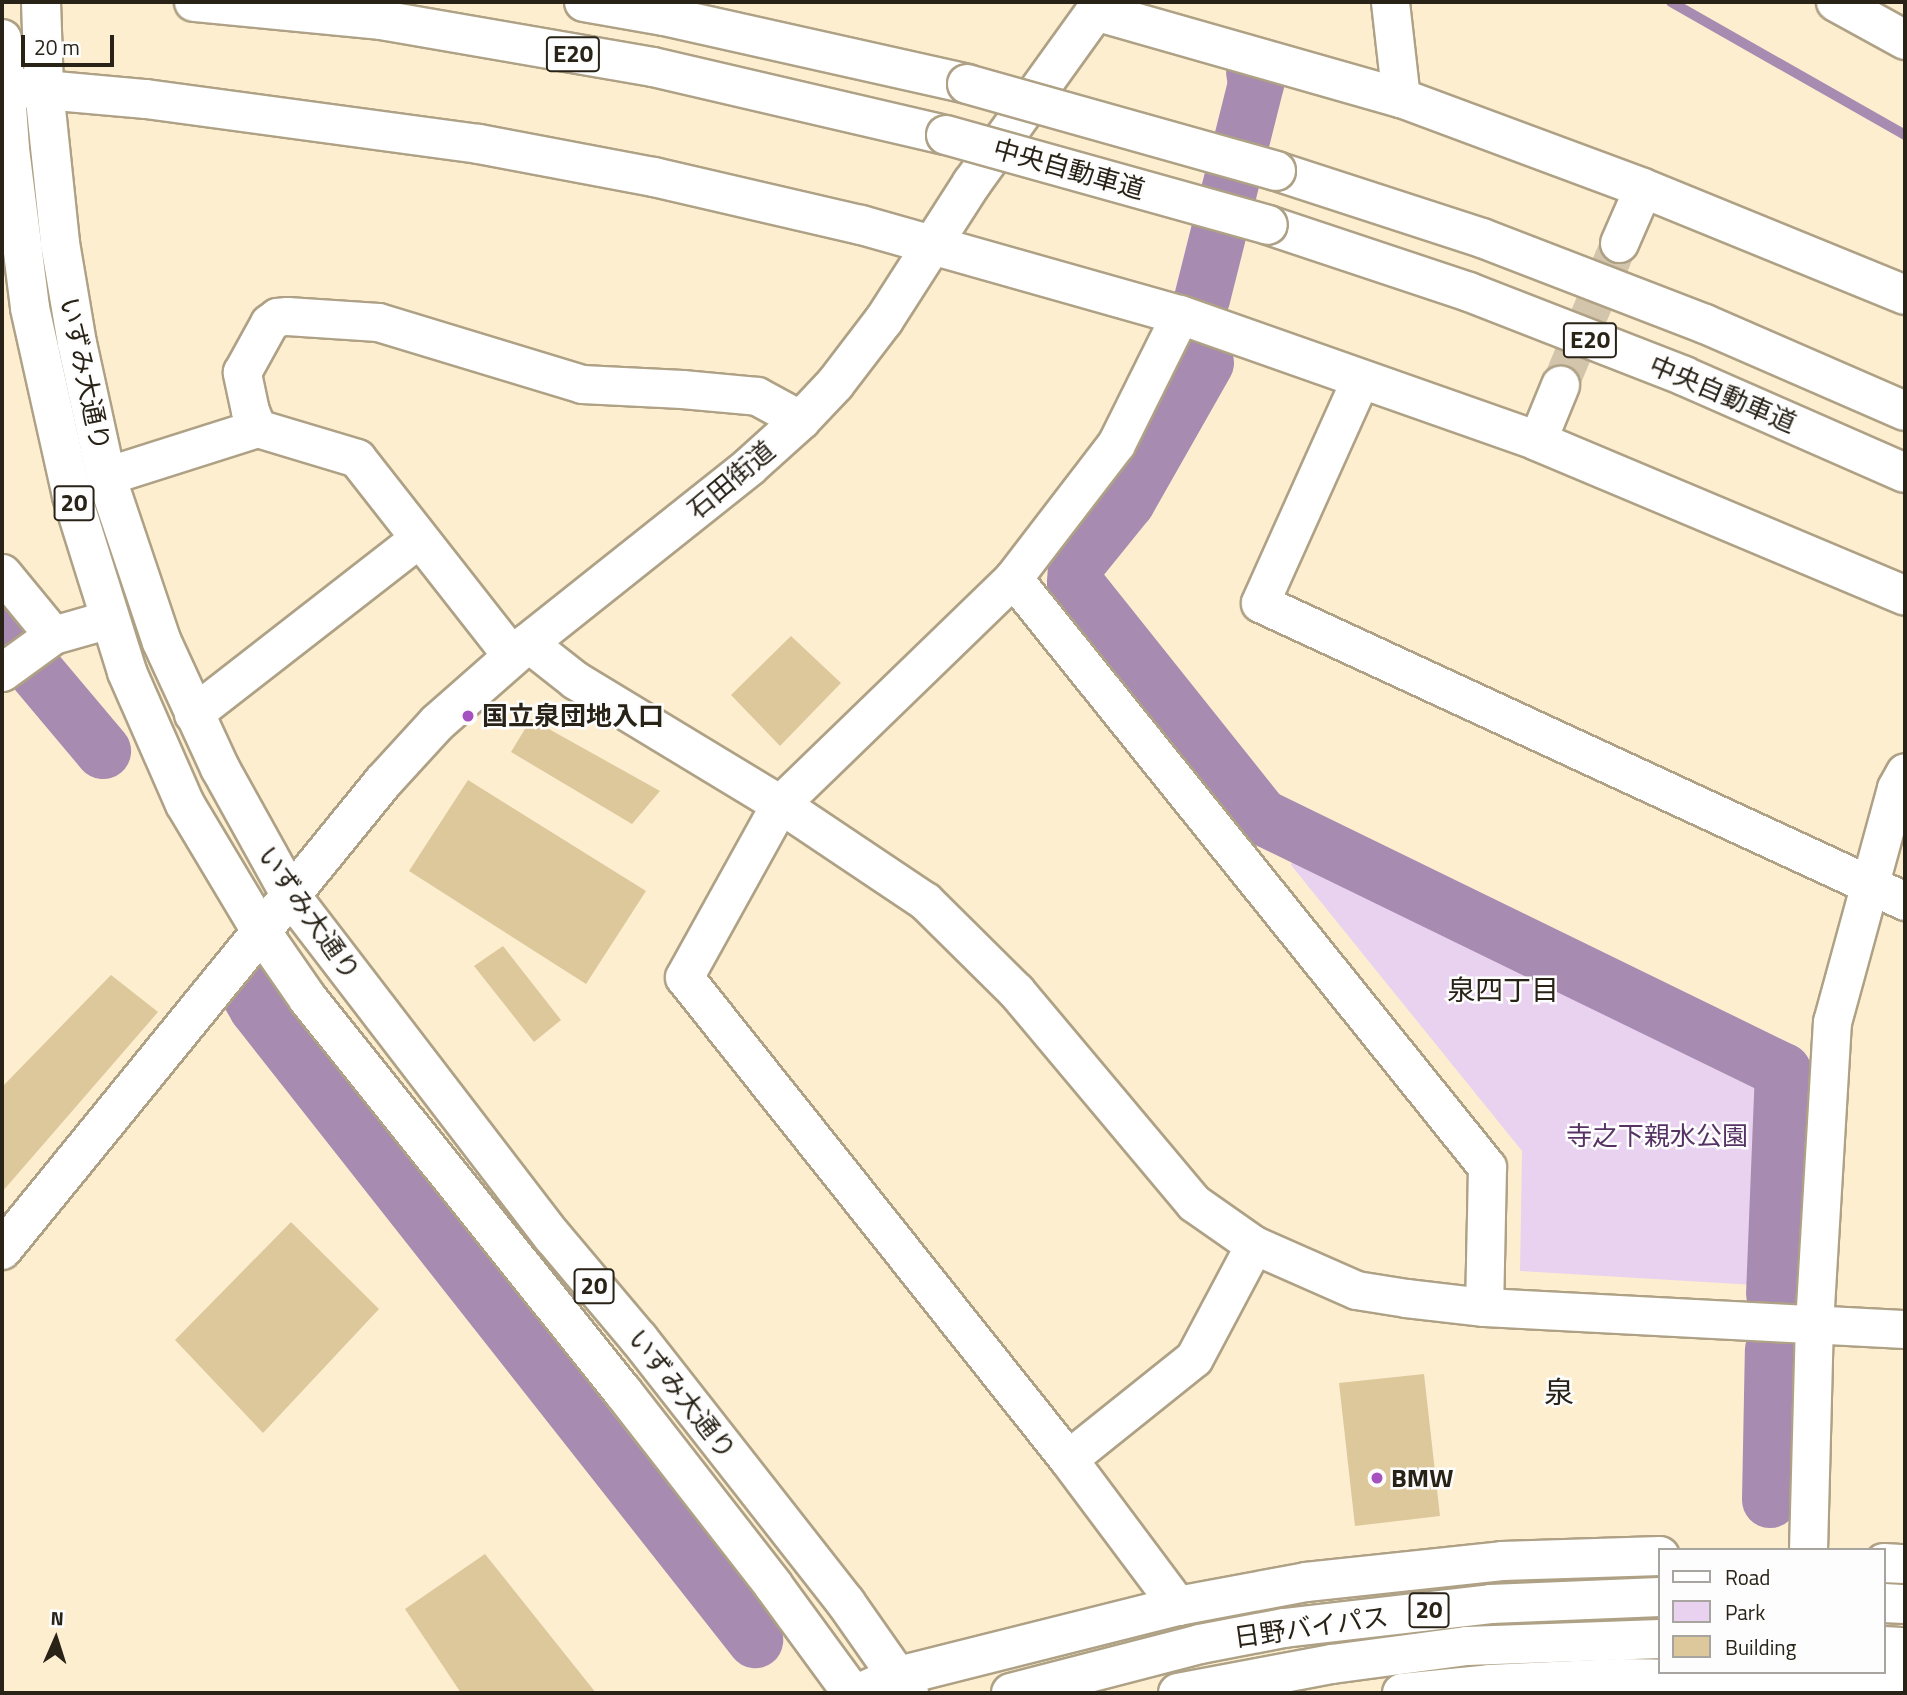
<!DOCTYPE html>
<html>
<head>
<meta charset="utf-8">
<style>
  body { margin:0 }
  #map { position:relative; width:1907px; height:1695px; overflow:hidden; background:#fdeed0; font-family:"Titillium Web","Noto Sans JP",sans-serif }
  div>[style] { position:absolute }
  .green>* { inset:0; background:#e8d2ef }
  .stream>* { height:10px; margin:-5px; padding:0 5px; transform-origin:5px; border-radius:5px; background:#a78bb1 }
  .river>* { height:56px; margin:-28px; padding:0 28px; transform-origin:28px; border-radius:28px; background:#a78bb1 }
  .building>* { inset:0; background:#ddc89c }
  .street-tunnel>* { height:37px; margin-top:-18.5px; transform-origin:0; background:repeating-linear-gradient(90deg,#d2c5ab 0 37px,transparent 0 55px) }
  .roads { filter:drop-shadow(2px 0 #aea185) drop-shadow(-2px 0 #aea185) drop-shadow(0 2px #aea185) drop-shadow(0 -2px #aea185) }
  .street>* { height:37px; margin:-18.5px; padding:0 18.5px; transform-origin:18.5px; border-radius:18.5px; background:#fff }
  .secondary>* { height:38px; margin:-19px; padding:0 19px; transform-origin:19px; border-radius:19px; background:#fff }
  .primary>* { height:38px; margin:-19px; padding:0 19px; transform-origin:19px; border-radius:19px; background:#fff }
  .highway>* { height:38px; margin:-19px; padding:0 19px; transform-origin:19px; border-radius:19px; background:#fff }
  .bridges { filter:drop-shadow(2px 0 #aea185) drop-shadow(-2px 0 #aea185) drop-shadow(0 2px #aea185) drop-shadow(0 -2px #aea185) }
  .highway-bridge>* { height:38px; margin:-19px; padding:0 19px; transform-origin:19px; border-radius:19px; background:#fff }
  .dots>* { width:19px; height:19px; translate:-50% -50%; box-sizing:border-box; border:4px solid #fdfdfd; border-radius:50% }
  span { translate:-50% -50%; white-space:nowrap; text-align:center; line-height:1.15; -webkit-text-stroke:5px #fdfdfd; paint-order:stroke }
  .shield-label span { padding:2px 5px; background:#fdfdfd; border:2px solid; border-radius:5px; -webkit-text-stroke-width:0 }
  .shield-label { font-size:24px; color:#282217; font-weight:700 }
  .street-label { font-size:26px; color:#282217 }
  .poi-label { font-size:26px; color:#282217; font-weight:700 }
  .left { translate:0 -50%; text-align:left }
  .park-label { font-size:26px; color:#573264 }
  .neighbourhood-label { font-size:28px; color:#282217 }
  .quarter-label { font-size:30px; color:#282217 }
  .frame { position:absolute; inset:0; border:4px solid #282217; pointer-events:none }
  .legend { position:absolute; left:1658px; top:1548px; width:228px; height:126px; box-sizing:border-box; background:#fdfdfd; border:2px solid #a8a5a1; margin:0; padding:9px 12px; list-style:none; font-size:21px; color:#282217 }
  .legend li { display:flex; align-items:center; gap:14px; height:35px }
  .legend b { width:35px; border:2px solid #a8a5a1 }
  .north { position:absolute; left:21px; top:1604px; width:70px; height:70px; -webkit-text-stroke:5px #fdfdfd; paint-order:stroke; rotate:3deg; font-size:19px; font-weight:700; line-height:28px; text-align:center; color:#282217 }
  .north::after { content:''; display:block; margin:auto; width:24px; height:32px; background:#282217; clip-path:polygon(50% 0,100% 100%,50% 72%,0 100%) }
  .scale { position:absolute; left:21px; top:35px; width:93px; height:32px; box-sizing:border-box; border:4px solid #282217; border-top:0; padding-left:9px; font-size:21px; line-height:24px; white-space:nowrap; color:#282217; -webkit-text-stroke:5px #fdfdfd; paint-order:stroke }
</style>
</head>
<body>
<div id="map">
  <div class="green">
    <div style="clip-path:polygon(1304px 822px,1798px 1051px,1788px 1287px,1520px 1271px,1522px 1151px,1291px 865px)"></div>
  </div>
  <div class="stream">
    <div style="left:1671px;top:2px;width:269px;rotate:29.6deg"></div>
  </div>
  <div class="river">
    <div style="left:1202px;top:299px;width:222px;rotate:-75.9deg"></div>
    <div style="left:1256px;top:84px;width:12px;rotate:-99deg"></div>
    <div style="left:1206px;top:363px;width:160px;rotate:119.6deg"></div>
    <div style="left:1127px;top:502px;width:81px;rotate:129deg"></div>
    <div style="left:1076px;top:565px;width:18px;rotate:93deg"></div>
    <div style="left:1075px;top:583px;width:300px;rotate:51.4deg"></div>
    <div style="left:1262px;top:817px;width:580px;rotate:25.99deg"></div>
    <div style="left:1783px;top:1071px;width:223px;rotate:92.3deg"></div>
    <div style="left:2px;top:631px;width:157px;rotate:49.9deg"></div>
    <div style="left:246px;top:989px;width:22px;rotate:60deg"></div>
    <div style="left:257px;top:1008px;width:805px;rotate:51.76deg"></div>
    <div style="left:1770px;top:1500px;width:150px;rotate:-88.9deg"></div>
  </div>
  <div class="building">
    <div style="clip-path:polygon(791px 636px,841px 683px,780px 746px,731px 695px)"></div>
    <div style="clip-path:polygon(531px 719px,660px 791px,632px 824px,511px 752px)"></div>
    <div style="clip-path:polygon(468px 780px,646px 891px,586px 984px,409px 871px)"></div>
    <div style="clip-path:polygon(503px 946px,561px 1020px,534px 1042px,474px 966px)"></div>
    <div style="clip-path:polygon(111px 975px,158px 1012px,2px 1192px,2px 1087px)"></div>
    <div style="clip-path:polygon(291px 1222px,379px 1309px,263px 1433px,175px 1340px)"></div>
    <div style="clip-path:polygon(1424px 1374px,1440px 1516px,1355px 1526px,1339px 1383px)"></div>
    <div style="clip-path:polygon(485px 1554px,596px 1693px,461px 1693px,405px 1609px)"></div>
  </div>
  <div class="street-tunnel">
    <div style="left:1560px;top:385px;width:154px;rotate:-67.4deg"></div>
  </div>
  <div class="roads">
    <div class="street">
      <div style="left:1390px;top:2px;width:97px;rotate:83.5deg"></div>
      <div style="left:1619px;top:243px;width:60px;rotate:-66.4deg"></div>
      <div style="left:1360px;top:380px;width:244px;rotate:114.2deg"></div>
      <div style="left:1260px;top:603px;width:711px;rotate:24.8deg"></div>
      <div style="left:1537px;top:441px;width:61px;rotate:-67.7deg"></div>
      <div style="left:106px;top:476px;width:158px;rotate:-17.6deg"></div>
      <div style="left:2px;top:573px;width:80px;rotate:50.6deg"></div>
      <div style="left:53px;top:635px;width:58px;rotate:-15.9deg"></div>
      <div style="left:1013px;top:578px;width:756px;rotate:51.17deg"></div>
      <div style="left:1487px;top:1167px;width:140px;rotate:91.2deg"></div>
      <div style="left:528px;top:643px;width:60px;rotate:38.2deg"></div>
      <div style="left:575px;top:680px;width:240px;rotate:31.2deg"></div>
      <div style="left:780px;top:804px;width:174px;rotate:33.8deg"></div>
      <div style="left:925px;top:901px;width:128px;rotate:44.7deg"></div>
      <div style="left:1016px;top:991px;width:277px;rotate:50deg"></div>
      <div style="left:1194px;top:1203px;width:73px;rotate:35deg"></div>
      <div style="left:1254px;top:1245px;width:111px;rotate:23.8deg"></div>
      <div style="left:1356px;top:1290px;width:51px;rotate:9.1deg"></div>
      <div style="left:1406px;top:1298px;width:79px;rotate:6.6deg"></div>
      <div style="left:1484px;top:1307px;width:422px;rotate:3deg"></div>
      <div style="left:512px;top:656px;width:251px;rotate:-128.1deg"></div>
      <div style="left:357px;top:458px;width:104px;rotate:-163.3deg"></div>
      <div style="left:257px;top:428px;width:18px;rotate:-112deg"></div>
      <div style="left:250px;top:411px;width:40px;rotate:-102deg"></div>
      <div style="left:242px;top:372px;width:56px;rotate:-61.1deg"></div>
      <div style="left:269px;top:323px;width:10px;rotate:-37deg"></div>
      <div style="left:277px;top:317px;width:10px;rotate:-6deg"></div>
      <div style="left:287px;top:316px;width:91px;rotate:3.8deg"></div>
      <div style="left:378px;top:322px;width:213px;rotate:16.9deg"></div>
      <div style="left:582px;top:384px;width:100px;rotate:2.9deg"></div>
      <div style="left:682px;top:389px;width:75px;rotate:5.3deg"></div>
      <div style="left:757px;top:396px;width:50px;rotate:28.6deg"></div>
      <div style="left:2px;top:672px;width:63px;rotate:-36deg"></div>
      <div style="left:193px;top:714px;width:286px;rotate:-37.9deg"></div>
      <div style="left:1068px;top:1459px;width:161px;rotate:-38.7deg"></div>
      <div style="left:1194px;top:1358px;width:128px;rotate:-62deg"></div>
      <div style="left:1808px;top:1550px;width:226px;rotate:-88.5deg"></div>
      <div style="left:1814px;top:1324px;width:303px;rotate:-86.6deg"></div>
      <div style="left:1832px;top:1022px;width:243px;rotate:-74.7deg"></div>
      <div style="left:1896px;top:788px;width:18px;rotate:-61deg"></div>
      <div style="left:1178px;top:1606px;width:184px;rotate:-126.8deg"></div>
      <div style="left:1068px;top:1459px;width:616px;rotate:-128.54deg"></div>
      <div style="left:684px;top:977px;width:198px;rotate:-61deg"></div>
      <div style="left:780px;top:804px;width:325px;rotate:-44.1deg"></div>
      <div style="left:1013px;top:578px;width:169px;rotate:-52.5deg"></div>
      <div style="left:1116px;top:444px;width:144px;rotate:-63.6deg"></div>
    </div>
    <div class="secondary">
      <div style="left:1836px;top:2px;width:79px;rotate:28.8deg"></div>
      <div style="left:1095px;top:11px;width:318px;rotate:15.9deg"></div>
      <div style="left:1401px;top:98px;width:258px;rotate:20.4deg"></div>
      <div style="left:1643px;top:188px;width:283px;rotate:22.2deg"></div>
      <div style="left:11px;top:87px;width:136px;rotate:5.1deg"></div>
      <div style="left:146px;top:99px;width:336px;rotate:7.7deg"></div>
      <div style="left:479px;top:144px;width:178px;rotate:10.7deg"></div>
      <div style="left:654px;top:177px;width:212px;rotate:13.1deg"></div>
      <div style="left:861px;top:225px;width:331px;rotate:15.8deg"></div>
      <div style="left:1180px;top:315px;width:379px;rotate:19.4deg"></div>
      <div style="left:1537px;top:441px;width:399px;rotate:22.8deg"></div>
      <div style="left:2px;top:1250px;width:603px;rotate:-50.85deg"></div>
      <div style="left:383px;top:782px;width:80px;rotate:-47.5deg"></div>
      <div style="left:437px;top:723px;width:121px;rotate:-41.3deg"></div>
      <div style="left:528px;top:643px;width:283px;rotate:-38.5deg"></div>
      <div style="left:749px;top:467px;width:70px;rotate:-42.1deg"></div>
      <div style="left:801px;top:420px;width:50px;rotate:-46.6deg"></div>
      <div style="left:835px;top:384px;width:81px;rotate:-52.6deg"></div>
      <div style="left:884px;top:320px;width:163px;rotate:-57.3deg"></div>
      <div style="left:972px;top:183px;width:223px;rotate:-54.3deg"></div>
    </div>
    <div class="primary">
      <div style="left:41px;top:2px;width:88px;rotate:88deg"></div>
      <div style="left:44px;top:90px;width:154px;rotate:84deg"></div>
      <div style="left:60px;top:243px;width:101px;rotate:80.4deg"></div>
      <div style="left:77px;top:343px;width:136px;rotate:77.7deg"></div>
      <div style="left:106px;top:476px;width:175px;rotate:71.4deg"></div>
      <div style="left:162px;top:642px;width:139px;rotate:65.3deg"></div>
      <div style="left:220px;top:768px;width:146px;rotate:61deg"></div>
      <div style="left:291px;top:896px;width:430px;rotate:52.5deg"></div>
      <div style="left:553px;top:1237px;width:133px;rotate:49.9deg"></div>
      <div style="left:639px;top:1339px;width:335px;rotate:51.9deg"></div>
      <div style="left:846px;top:1603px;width:110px;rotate:55deg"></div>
      <div style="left:2px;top:39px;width:110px;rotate:85.8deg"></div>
      <div style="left:10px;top:149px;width:160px;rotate:82.8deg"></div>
      <div style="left:30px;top:308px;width:193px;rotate:77.4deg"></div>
      <div style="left:72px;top:496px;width:184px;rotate:72.6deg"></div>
      <div style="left:127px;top:672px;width:144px;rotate:66.3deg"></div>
      <div style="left:185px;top:804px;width:148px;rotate:59.1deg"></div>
      <div style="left:261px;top:931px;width:83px;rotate:55.3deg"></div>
      <div style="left:308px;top:999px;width:504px;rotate:51.29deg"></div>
      <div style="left:623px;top:1392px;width:244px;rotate:52.1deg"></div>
      <div style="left:773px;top:1585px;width:134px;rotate:53.8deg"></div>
    </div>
    <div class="highway">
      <div style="left:194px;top:2px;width:188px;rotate:5.5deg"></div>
      <div style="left:381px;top:20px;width:276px;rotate:9.8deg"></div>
      <div style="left:653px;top:67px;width:301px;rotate:13.1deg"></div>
      <div style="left:584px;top:2px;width:81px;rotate:9.9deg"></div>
      <div style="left:664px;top:16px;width:311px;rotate:12.6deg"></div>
      <div style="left:1276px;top:171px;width:217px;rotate:18deg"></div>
      <div style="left:1482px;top:238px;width:239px;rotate:21.1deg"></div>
      <div style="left:1705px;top:324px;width:218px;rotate:23.5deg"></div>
      <div style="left:1268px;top:225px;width:212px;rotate:18.4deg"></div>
      <div style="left:1469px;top:292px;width:231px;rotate:21.3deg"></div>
      <div style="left:1684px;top:376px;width:241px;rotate:23.7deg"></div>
      <div style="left:1884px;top:1563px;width:21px;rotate:3deg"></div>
      <div style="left:1884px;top:1603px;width:21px;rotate:3deg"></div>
      <div style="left:1884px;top:1646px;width:21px;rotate:3deg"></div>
      <div style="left:859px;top:1693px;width:39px;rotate:-24deg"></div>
      <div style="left:895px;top:1677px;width:292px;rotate:-14.1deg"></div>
      <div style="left:1178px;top:1606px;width:130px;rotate:-10.6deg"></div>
      <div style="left:1306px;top:1582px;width:197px;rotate:-6.1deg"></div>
      <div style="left:1502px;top:1561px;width:158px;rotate:-1.8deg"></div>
      <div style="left:1011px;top:1693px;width:195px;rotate:-14.5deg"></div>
      <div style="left:1200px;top:1644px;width:86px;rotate:-10.8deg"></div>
      <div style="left:1284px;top:1628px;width:208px;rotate:-6.6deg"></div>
      <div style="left:1491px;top:1604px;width:169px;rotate:-2.4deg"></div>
      <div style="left:1178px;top:1693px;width:157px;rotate:-10.7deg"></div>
      <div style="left:1332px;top:1664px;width:136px;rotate:-7.6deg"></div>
      <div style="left:1467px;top:1646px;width:193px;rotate:-2.1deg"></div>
      <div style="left:1402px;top:1693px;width:88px;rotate:-5.8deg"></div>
      <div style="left:1490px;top:1684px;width:129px;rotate:-2.7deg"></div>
      <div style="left:1619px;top:1678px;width:286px;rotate:1deg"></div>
    </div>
  </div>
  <div class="bridges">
    <div class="highway-bridge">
      <div style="left:967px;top:84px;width:321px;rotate:15.7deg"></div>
      <div style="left:946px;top:135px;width:334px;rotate:15.6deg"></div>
    </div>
  </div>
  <div class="dots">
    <div style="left:468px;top:716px;background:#a551c0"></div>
    <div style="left:1377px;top:1478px;background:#a551c0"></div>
  </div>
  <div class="shield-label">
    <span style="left:573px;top:54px">E20</span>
    <span style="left:1590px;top:340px">E20</span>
    <span style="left:74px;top:503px">20</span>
    <span style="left:594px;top:1286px">20</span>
    <span style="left:1429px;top:1610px">20</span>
  </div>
  <div class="street-label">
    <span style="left:1069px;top:169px;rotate:16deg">中央自動車道</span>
    <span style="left:85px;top:374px;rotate:78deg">いずみ大通り</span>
    <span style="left:1723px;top:394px;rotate:23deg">中央自動車道</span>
    <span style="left:731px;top:480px;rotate:-40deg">石田街道</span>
    <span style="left:309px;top:913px;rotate:55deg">いずみ大通り</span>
    <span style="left:682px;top:1394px;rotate:52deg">いずみ大通り</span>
    <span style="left:1311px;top:1627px;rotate:-8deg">日野バイパス</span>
  </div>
  <div class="poi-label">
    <span class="left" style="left:482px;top:716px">国立泉団地入口</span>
    <span class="left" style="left:1391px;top:1478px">BMW</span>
  </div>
  <div class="park-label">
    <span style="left:1657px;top:1136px">寺之下親水公園</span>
  </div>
  <div class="neighbourhood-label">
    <span style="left:1503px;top:990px">泉四丁目</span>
  </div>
  <div class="quarter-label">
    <span style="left:1559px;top:1392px">泉</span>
  </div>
  <div class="frame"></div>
  <ul class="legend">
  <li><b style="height:9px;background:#fff"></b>Road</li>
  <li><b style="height:19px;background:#e8d2ef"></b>Park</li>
  <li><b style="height:19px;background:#ddc89c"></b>Building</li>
  </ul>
  <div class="north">N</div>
  <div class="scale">20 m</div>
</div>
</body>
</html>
